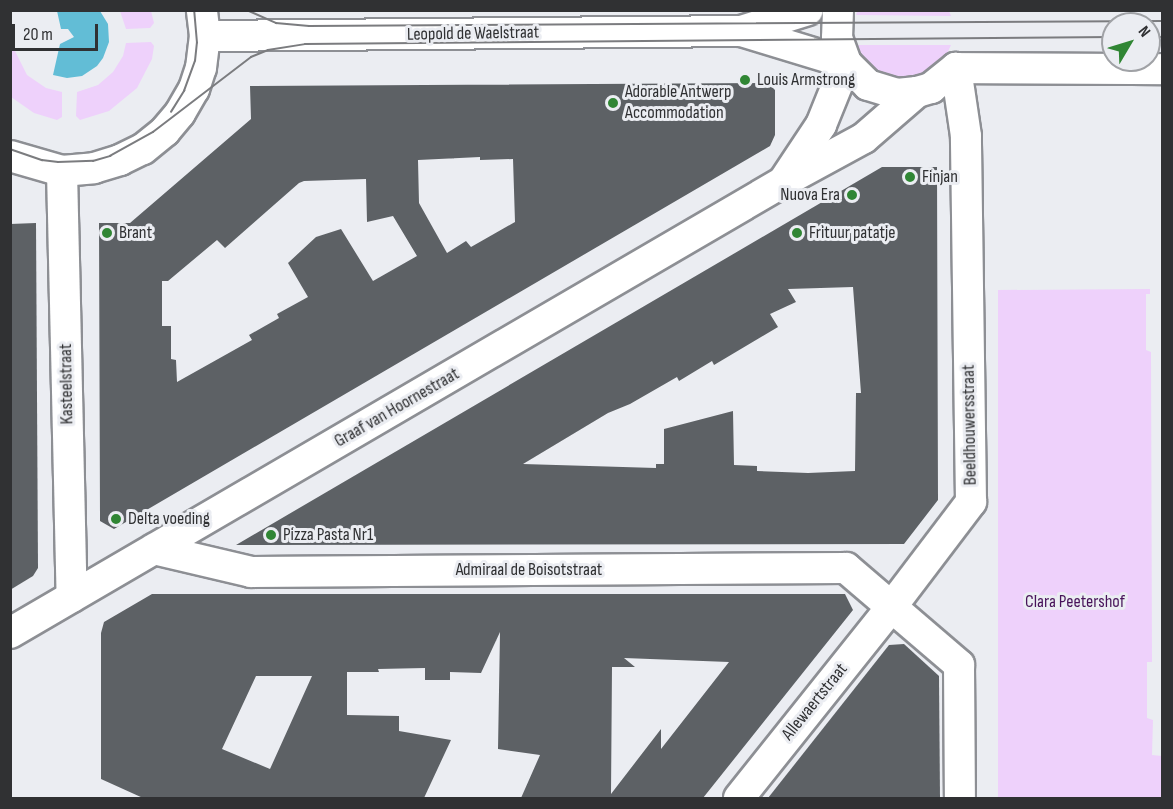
<!DOCTYPE html>
<html>
<head>
<meta charset="utf-8">
<style>
  body { margin:0 }
  #map { position:relative; width:1173px; height:809px; overflow:hidden; background:#ebedf2; font-family:"Sofia Sans Condensed",sans-serif }
  div>[style] { position:absolute }
  .green>* { inset:0; background:#eed1fb }
  .water>* { inset:0; background:#62bdd6 }
  .building>* { inset:0; background:#5d6165 }
  .roads { filter:drop-shadow(2px 0 #8d8f94) drop-shadow(-2px 0 #8d8f94) drop-shadow(0 2px #8d8f94) drop-shadow(0 -2px #8d8f94) }
  .minor>* { height:30px; margin:-15px; padding:0 15px; transform-origin:15px; border-radius:15px; background:#fff }
  .tram>* { height:1.5px; margin:-0.75px; padding:0 0.75px; transform-origin:0.75px; border-radius:0.75px; background:#7b7c7f }
  .dots>* { width:16px; height:16px; translate:-50% -50%; box-sizing:border-box; border:3px solid #ebedf2; border-radius:50% }
  span { translate:-50% -50%; white-space:nowrap; text-align:center; line-height:1.15; -webkit-text-stroke:6px #ebedf2; paint-order:stroke }
  .street-label { font-size:18px; color:#303133 }
  .poi-label { font-size:18px; color:#303133 }
  .left { translate:0 -50%; text-align:left }
  .right { translate:-100% -50%; text-align:right }
  .park-label { font-size:18px; color:#48145a }
  .frame { position:absolute; inset:0; border:12px solid #303133; pointer-events:none }
  .north { position:absolute; left:1101px; top:12px; width:60px; height:60px; box-sizing:border-box; background:#ebedf2; border:2px solid #a0a2a6; border-radius:50%; rotate:52deg; font-size:16px; font-weight:700; line-height:24px; text-align:center; color:#303133 }
  .north::after { content:''; display:block; margin:auto; width:21px; height:27px; background:#308634; clip-path:polygon(50% 0,100% 100%,50% 72%,0 100%) }
  .scale { position:absolute; left:12px; top:24px; width:86px; height:27px; box-sizing:border-box; border:3px solid #303133; border-top:0; padding-left:8px; font-size:18px; line-height:21px; white-space:nowrap; color:#303133; -webkit-text-stroke:4px #ebedf2; paint-order:stroke }
</style>
</head>
<body>
<div id="map">
  <div class="green">
    <div style="clip-path:polygon(858px 10px,949px 11px,951px 16px,856px 15px)"></div>
    <div style="clip-path:polygon(120px 11px,151px 11px,154px 23px,150px 28px,126px 29px)"></div>
    <div style="clip-path:polygon(151px 42px,154px 46px,152px 59px,137px 88px,109px 111px,80px 120px,76px 116px,77px 92px,98px 85px,113px 72px,123px 56px,126px 43px)"></div>
    <div style="clip-path:polygon(11px 43px,27px 75px,46px 88px,62px 92px,62px 117px,57px 120px,34px 113px,11px 97px)"></div>
    <div style="clip-path:polygon(856px 45px,951px 45px,944px 60px,922px 77px,898px 80px,876px 72px,861px 57px)"></div>
    <div style="clip-path:polygon(1150px 289px,1150px 294px,1146px 294px,1146px 350px,1151px 352px,1152px 662px,1147px 662px,1147px 718px,1153px 720px,1152px 755px,1162px 756px,1162px 798px,998px 798px,998px 290px)"></div>
  </div>
  <div class="water">
    <div style="clip-path:polygon(57px 11px,100px 11px,108px 24px,109px 42px,103px 58px,97px 66px,82px 76px,67px 78px,53px 75px,60px 44px,74px 37px,68px 29px,61px 29px)"></div>
  </div>
  <div class="building">
    <div style="clip-path:polygon(evenodd,768px 83px,775px 90px,775px 135px,770px 146px,114px 529px,100px 521px,99px 223px,130px 223px,251px 119px,250px 86px,768px 83px,480px 157px,480px 160px,513px 159px,515px 222px,471px 247px,466px 241px,447px 253px,419px 203px,418px 160px,480px 157px,768px 83px,366px 179px,367px 222px,393px 216px,417px 256px,373px 281px,341px 229px,316px 237px,288px 263px,308px 297px,277px 314px,279px 318px,249px 335px,252px 340px,177px 382px,176px 360px,171px 359px,171px 326px,162px 326px,162px 281px,168px 281px,217px 240px,225px 248px,299px 183px,304px 181px,366px 179px)"></div>
    <div style="clip-path:polygon(evenodd,882px 167px,937px 167px,938px 500px,904px 544px,236px 545px,882px 167px,853px 287px,861px 393px,856px 393px,855px 471px,808px 473px,757px 471px,757px 466px,734px 465px,733px 411px,664px 429px,664px 464px,656px 464px,656px 468px,523px 464px,608px 413px,630px 404px,677px 377px,679px 381px,712px 361px,714px 365px,778px 327px,770px 314px,796px 302px,788px 289px,853px 287px)"></div>
    <div style="clip-path:polygon(36px 223px,38px 568px,33px 576px,10px 590px,10px 224px)"></div>
    <div style="clip-path:polygon(evenodd,152px 594px,845px 594px,853px 610px,703px 798px,521px 798px,540px 755px,498px 749px,500px 632px,481px 673px,450px 672px,450px 680px,425px 680px,425px 668px,378px 669px,379px 672px,347px 672px,347px 715px,399px 716px,399px 731px,451px 740px,424px 798px,143px 798px,101px 779px,101px 633px,104px 622px,152px 594px,624px 658px,729px 662px,661px 749px,661px 729px,611px 794px,612px 667px,635px 667px,624px 658px,152px 594px,256px 676px,312px 676px,270px 769px,222px 749px,256px 676px)"></div>
    <div style="clip-path:polygon(904px 644px,939px 676px,940px 798px,768px 798px,889px 645px)"></div>
  </div>
  <div class="roads">
    <div class="minor">
      <div style="left:838px;top:10px;width:28px;rotate:92deg"></div>
      <div style="left:837px;top:38px;width:27px;rotate:70deg"></div>
      <div style="left:846px;top:63px;width:31px;rotate:45deg"></div>
      <div style="left:868px;top:85px;width:30px;rotate:17deg"></div>
      <div style="left:897px;top:94px;width:20px;rotate:-6deg"></div>
      <div style="left:917px;top:92px;width:15px;rotate:-16deg"></div>
      <div style="left:931px;top:88px;width:32px;rotate:-39deg"></div>
      <div style="left:956px;top:68px;width:206px;rotate:0.3deg"></div>
      <div style="left:741px;top:31px;width:110px;rotate:16.9deg"></div>
      <div style="left:205px;top:36px;width:536px;rotate:-0.53deg"></div>
      <div style="left:741px;top:31px;width:70px;rotate:-17.4deg"></div>
      <div style="left:10px;top:156px;width:54px;rotate:16.1deg"></div>
      <div style="left:62px;top:171px;width:32px;rotate:-5deg"></div>
      <div style="left:94px;top:168px;width:27px;rotate:-17deg"></div>
      <div style="left:120px;top:160px;width:25px;rotate:-26deg"></div>
      <div style="left:143px;top:149px;width:28px;rotate:-39deg"></div>
      <div style="left:165px;top:131px;width:23px;rotate:-50deg"></div>
      <div style="left:180px;top:113px;width:28px;rotate:-60deg"></div>
      <div style="left:194px;top:89px;width:22px;rotate:-72deg"></div>
      <div style="left:201px;top:68px;width:32px;rotate:-83deg"></div>
      <div style="left:205px;top:36px;width:26px;rotate:-97deg"></div>
      <div style="left:62px;top:171px;width:426px;rotate:88.7deg"></div>
      <div style="left:785px;top:179px;width:65px;rotate:-56.3deg"></div>
      <div style="left:821px;top:125px;width:67px;rotate:-68deg"></div>
      <div style="left:154px;top:549px;width:100px;rotate:13.3deg"></div>
      <div style="left:251px;top:572px;width:595px;rotate:-0.39deg"></div>
      <div style="left:846px;top:568px;width:149px;rotate:40.6deg"></div>
      <div style="left:959px;top:665px;width:133px;rotate:89.6deg"></div>
      <div style="left:10px;top:633px;width:895px;rotate:-30.26deg"></div>
      <div style="left:783px;top:182px;width:92px;rotate:-28.5deg"></div>
      <div style="left:864px;top:138px;width:70px;rotate:-41deg"></div>
      <div style="left:739px;top:798px;width:246px;rotate:-51.4deg"></div>
      <div style="left:892px;top:606px;width:131px;rotate:-52.8deg"></div>
      <div style="left:971px;top:502px;width:366px;rotate:-90.8deg"></div>
      <div style="left:966px;top:136px;width:69px;rotate:-98.4deg"></div>
    </div>
  </div>
  <div class="tram">
    <div style="left:247px;top:10px;width:32px;rotate:24deg"></div>
    <div style="left:276px;top:23px;width:33px;rotate:5deg"></div>
    <div style="left:309px;top:26px;width:853px;rotate:-0.34deg"></div>
    <div style="left:1149px;top:37px;width:13px"></div>
    <div style="left:171px;top:112px;width:25px;rotate:-58deg"></div>
    <div style="left:184px;top:91px;width:32px;rotate:-70deg"></div>
    <div style="left:195px;top:61px;width:18px;rotate:-84deg"></div>
    <div style="left:197px;top:43px;width:33px;rotate:-95deg"></div>
    <div style="left:10px;top:149px;width:34px;rotate:19deg"></div>
    <div style="left:42px;top:160px;width:16px;rotate:7deg"></div>
    <div style="left:58px;top:162px;width:35px;rotate:-2deg"></div>
    <div style="left:93px;top:161px;width:18px;rotate:-16deg"></div>
    <div style="left:110px;top:156px;width:49px;rotate:-29.2deg"></div>
    <div style="left:153px;top:132px;width:123px;rotate:-37.4deg"></div>
    <div style="left:251px;top:57px;width:18px;rotate:-22deg"></div>
    <div style="left:268px;top:50px;width:37px;rotate:-9deg"></div>
    <div style="left:305px;top:44px;width:808px;rotate:-0.5deg"></div>
  </div>
  <div class="dots">
    <div style="left:745px;top:80px;background:#308634"></div>
    <div style="left:613px;top:103px;background:#308634"></div>
    <div style="left:910px;top:177px;background:#308634"></div>
    <div style="left:852px;top:195px;background:#308634"></div>
    <div style="left:107px;top:233px;background:#308634"></div>
    <div style="left:797px;top:233px;background:#308634"></div>
    <div style="left:116px;top:519px;background:#308634"></div>
    <div style="left:271px;top:535px;background:#308634"></div>
  </div>
  <div class="street-label">
    <span style="left:473px;top:34px;rotate:-1deg">Leopold de Waelstraat</span>
    <span style="left:67px;top:384px;rotate:-91deg">Kasteelstraat</span>
    <span style="left:397px;top:408px;rotate:-30deg">Graaf van Hoornestraat</span>
    <span style="left:970px;top:425px;rotate:-91deg">Beeldhouwersstraat</span>
    <span style="left:529px;top:570px">Admiraal de Boisotstraat</span>
    <span style="left:815px;top:702px;rotate:-51deg">Allewaertstraat</span>
  </div>
  <div class="poi-label">
    <span class="left" style="left:757px;top:80px">Louis Armstrong</span>
    <span class="left" style="left:625px;top:103px">Adorable Antwerp<br>Accommodation</span>
    <span class="left" style="left:922px;top:177px">Finjan</span>
    <span class="right" style="left:840px;top:195px">Nuova Era</span>
    <span class="left" style="left:119px;top:233px">Brant</span>
    <span class="left" style="left:809px;top:233px">Frituur patatje</span>
    <span class="left" style="left:128px;top:519px">Delta voeding</span>
    <span class="left" style="left:283px;top:535px">Pizza Pasta Nr1</span>
  </div>
  <div class="park-label">
    <span style="left:1075px;top:602px">Clara Peetershof</span>
  </div>
  <div class="frame"></div>
  <div class="north">N</div>
  <div class="scale">20 m</div>
</div>
</body>
</html>
